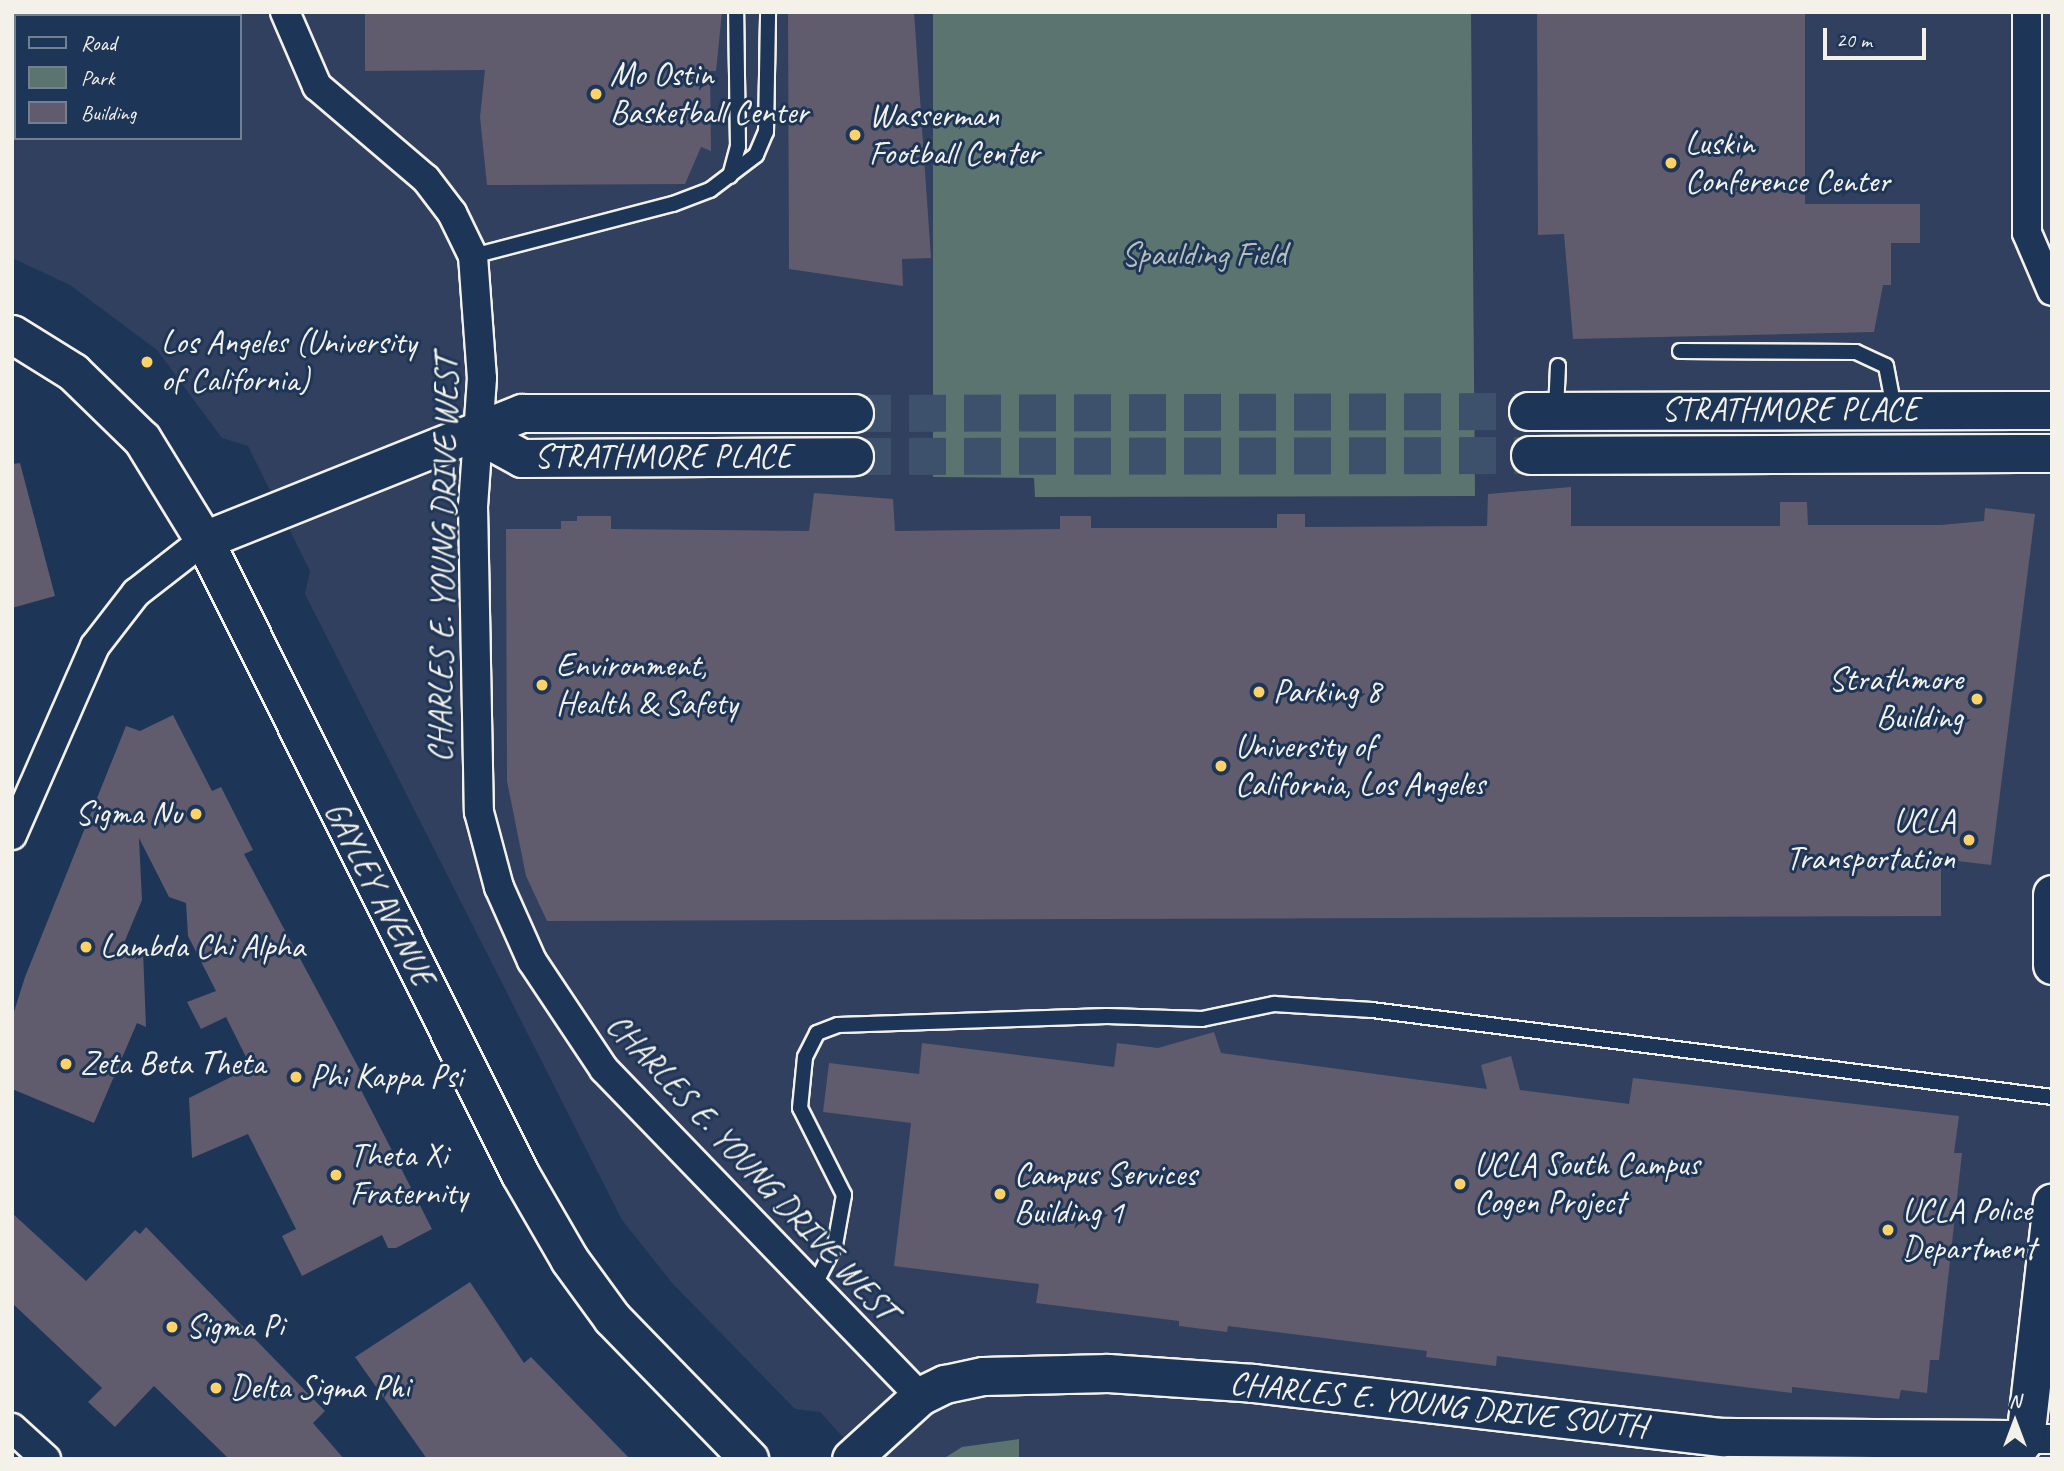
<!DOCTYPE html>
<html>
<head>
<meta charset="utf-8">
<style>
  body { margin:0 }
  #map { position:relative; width:2064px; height:1471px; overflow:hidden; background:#1d3557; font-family:Caveat,sans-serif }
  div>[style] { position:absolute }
  .built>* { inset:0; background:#31405e }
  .green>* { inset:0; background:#5c7470 }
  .building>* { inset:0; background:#605b6d }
  .tertiary-tunnel>* { height:37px; margin-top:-18.5px; transform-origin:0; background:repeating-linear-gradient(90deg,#3d516d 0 37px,transparent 0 55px) }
  .roads { filter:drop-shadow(2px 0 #f4f1e8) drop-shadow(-2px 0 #f4f1e8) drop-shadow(0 2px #f4f1e8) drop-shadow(0 -2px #f4f1e8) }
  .service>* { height:14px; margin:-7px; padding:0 7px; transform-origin:7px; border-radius:7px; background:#1d3557 }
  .minor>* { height:28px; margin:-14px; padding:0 14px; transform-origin:14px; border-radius:14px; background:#1d3557 }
  .tertiary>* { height:37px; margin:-18.5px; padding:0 18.5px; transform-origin:18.5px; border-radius:18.5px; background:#1d3557 }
  .secondary>* { height:38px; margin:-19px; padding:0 19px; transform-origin:19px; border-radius:19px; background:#1d3557 }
  .dots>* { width:19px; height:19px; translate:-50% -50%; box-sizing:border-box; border:4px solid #1d3557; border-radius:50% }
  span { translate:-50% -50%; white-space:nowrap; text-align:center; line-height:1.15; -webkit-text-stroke:6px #1d3557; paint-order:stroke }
  .poi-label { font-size:33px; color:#f4f1e8 }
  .left { translate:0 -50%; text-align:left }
  .right { translate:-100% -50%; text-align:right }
  .park-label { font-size:33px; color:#b7bfb8 }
  .street-label { font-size:33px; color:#f4f1e8 }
  .frame { position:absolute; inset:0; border:14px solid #f4f1e8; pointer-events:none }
  .legend { position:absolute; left:14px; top:14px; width:228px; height:126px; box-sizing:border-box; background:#1d3557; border:2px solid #738091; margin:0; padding:9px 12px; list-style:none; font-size:21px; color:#f4f1e8 }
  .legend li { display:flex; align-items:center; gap:14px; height:35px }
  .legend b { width:35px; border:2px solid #738091 }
  .north { position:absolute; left:1980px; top:1387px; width:70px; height:70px; -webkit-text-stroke:5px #1d3557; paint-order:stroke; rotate:0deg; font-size:19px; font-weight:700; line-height:28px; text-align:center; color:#f4f1e8 }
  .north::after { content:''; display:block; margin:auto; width:24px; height:32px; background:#f4f1e8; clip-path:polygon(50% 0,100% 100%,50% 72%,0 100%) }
  .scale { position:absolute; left:1823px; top:28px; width:103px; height:32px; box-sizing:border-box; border:4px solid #f4f1e8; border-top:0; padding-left:9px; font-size:21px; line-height:24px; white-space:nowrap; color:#f4f1e8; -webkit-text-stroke:5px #1d3557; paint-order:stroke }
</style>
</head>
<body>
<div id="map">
  <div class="built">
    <div style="clip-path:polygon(evenodd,12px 12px,2052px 12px,2052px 1459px,863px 1459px,820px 1412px,795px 1409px,673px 1284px,622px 1220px,305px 594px,310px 571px,248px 446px,222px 438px,157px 350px,70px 285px,12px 258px,12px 12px,16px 16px,240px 16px,240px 138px,16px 138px,16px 16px)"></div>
  </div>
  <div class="green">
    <div style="clip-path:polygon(933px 12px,1471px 12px,1475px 496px,1035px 497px,1034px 478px,933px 477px)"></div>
    <div style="clip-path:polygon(1019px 1439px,1019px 1459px,943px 1459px,962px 1447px)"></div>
  </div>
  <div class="building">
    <div style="clip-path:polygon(365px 12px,722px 12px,716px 71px,710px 71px,711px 151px,701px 147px,685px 184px,487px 185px,480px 117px,485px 70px,365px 71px)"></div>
    <div style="clip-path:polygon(788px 12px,914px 12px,931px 258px,902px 259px,903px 286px,789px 269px)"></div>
    <div style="clip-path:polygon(1537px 12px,1805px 12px,1805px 204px,1920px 204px,1920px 243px,1891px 243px,1891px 285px,1883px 285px,1874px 332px,1573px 339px,1564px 234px,1538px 235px)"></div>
    <div style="clip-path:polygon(20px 463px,55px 596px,12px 608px,12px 464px)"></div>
    <div style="clip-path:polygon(1571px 487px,1571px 526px,1780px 526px,1780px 502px,1807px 502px,1808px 525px,1941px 525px,1984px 521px,1985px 508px,2035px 514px,1991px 865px,1941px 859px,1941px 916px,547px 921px,526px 876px,507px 781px,506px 529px,561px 529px,561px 521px,577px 521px,577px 516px,611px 516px,611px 529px,809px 531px,814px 493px,893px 499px,895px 531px,1060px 529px,1060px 516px,1091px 516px,1091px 528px,1277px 528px,1277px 514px,1305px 514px,1305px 527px,1487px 526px,1488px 494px)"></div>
    <div style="clip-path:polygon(173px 715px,212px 791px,221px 787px,253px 850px,244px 854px,362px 1074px,357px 1082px,432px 1229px,396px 1248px,388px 1248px,382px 1235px,302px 1276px,282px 1236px,296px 1229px,248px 1134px,192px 1158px,189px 1098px,251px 1067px,226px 1017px,201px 1029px,187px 1002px,216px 991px,188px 936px,186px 903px,169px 897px,139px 838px,142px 900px,124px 943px,143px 950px,146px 1027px,137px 1023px,94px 1123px,12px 1089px,12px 1018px,25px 977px,126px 726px,140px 731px)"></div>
    <div style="clip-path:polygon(1214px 1032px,1221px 1053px,1487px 1089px,1481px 1065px,1511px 1056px,1520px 1090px,1629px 1104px,1633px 1078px,1959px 1116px,1954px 1153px,1962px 1153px,1939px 1360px,1930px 1360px,1927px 1393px,1901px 1390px,1899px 1399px,1792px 1387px,1792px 1393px,1497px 1356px,1496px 1366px,1426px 1357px,1427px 1351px,1228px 1326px,1227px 1332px,1179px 1326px,1179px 1321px,1036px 1303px,1039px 1284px,894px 1266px,911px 1123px,823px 1112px,829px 1063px,919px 1074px,922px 1043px,1114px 1067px,1117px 1043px,1158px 1048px)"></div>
    <div style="clip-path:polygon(12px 1213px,86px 1281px,135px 1230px,140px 1234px,146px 1227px,325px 1411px,313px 1423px,344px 1459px,229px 1459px,154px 1386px,115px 1427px,88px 1402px,102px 1388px,12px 1303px)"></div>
    <div style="clip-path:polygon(470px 1282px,524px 1363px,531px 1357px,630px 1459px,427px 1459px,355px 1357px)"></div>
  </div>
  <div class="tertiary-tunnel">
    <div style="left:854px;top:413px;width:674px;rotate:-0.17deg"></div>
    <div style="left:854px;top:456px;width:676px;rotate:-0.08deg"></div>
  </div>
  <div class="roads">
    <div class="service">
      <div style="left:730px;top:176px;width:30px;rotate:-75deg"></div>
      <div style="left:738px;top:147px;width:135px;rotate:-90.8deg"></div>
      <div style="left:473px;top:256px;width:207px;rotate:-14.6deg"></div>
      <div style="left:673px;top:204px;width:40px;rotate:-21deg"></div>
      <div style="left:710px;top:190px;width:58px;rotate:-37.3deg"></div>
      <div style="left:756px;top:155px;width:25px;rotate:-67deg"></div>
      <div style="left:766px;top:132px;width:120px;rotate:-89deg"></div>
      <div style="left:1680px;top:351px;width:176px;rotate:0.3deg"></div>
      <div style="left:1856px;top:352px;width:33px;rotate:25deg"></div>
      <div style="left:1886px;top:366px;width:43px;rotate:79.2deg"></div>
      <div style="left:1556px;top:410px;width:44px;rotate:-87.4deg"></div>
      <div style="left:813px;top:1288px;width:48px;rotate:-62.9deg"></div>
      <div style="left:835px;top:1245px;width:51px;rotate:-79.8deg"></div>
      <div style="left:844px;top:1195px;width:97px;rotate:-116.8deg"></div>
      <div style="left:800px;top:1108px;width:51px;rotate:-84.4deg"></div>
      <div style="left:805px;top:1057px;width:27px;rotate:-63deg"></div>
      <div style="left:817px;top:1033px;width:22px;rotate:-21deg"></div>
      <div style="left:838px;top:1025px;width:269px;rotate:-1.9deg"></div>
      <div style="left:1107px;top:1016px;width:95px;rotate:1.8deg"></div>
      <div style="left:1202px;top:1019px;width:74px;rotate:-11.8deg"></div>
      <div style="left:1274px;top:1004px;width:98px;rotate:3.5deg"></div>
      <div style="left:1372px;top:1010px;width:686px;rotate:7.29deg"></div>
    </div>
    <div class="minor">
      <div style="left:285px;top:12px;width:81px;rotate:66.6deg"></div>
      <div style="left:317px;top:86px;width:143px;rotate:40.5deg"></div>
      <div style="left:426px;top:179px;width:43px;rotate:52.6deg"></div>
      <div style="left:452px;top:213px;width:48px;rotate:64deg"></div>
      <div style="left:473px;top:256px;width:122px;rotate:85.8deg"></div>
      <div style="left:482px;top:378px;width:128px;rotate:94deg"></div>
      <div style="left:473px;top:506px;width:306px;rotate:88.9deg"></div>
      <div style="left:479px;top:812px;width:78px;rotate:75.1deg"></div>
      <div style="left:499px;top:887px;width:81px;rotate:66deg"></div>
      <div style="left:532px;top:961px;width:130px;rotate:56.3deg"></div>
      <div style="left:604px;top:1069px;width:455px;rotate:46deg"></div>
      <div style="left:2027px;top:12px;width:221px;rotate:90deg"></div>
      <div style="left:2027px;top:233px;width:63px;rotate:66.7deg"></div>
      <div style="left:12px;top:835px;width:206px;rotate:-66.3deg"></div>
      <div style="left:95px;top:646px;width:67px;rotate:-52.3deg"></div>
      <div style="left:136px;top:593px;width:86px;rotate:-37.9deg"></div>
      <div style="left:12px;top:1428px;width:46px;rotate:42.4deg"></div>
      <div style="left:2025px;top:1439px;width:27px"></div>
    </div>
    <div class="tertiary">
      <div style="left:12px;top:334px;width:72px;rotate:31.9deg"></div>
      <div style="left:73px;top:372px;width:96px;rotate:44.2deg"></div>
      <div style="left:142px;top:439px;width:119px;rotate:58.5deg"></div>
      <div style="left:204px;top:540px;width:708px;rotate:63.51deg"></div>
      <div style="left:520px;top:1174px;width:98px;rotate:60deg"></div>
      <div style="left:569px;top:1259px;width:73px;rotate:53.9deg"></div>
      <div style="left:612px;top:1318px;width:197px;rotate:45.8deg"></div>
      <div style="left:1528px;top:411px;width:524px;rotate:-0.11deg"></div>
      <div style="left:478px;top:434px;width:50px;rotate:28.6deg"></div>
      <div style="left:522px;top:458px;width:332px;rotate:-0.3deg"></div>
      <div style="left:1530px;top:455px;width:522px;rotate:-0.22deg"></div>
      <div style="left:204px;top:540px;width:342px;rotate:-21.8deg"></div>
      <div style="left:522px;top:413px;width:332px"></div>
      <div style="left:2052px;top:894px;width:71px;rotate:90deg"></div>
      <div style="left:851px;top:1459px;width:93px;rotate:-42.4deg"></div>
      <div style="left:920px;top:1396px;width:28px;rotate:-26deg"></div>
      <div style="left:945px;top:1384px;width:39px;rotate:-12deg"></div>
      <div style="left:983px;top:1376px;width:125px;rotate:-1.4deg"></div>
      <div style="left:1108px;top:1373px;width:145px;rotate:3.9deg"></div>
      <div style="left:1253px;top:1383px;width:473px;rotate:6.6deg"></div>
      <div style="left:1723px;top:1437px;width:302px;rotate:0.4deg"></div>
      <div style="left:2025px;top:1439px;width:238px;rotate:-83.5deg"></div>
    </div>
    <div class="secondary">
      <div style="left:2010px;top:1459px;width:25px;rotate:-53deg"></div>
    </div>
  </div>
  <div class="dots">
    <div style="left:596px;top:94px;background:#ffd166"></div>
    <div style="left:855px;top:135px;background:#ffd166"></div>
    <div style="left:1671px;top:163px;background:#ffd166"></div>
    <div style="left:147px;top:362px;background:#ffd166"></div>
    <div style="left:542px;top:685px;background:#ffd166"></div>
    <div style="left:1259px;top:692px;background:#ffd166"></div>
    <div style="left:1977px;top:699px;background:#ffd166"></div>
    <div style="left:1221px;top:766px;background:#ffd166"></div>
    <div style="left:196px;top:814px;background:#ffd166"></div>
    <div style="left:1969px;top:840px;background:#ffd166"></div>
    <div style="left:86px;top:947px;background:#ffd166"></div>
    <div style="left:66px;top:1064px;background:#ffd166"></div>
    <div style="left:296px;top:1077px;background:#ffd166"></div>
    <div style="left:336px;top:1175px;background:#ffd166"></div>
    <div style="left:1460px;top:1184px;background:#ffd166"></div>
    <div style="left:1000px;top:1194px;background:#ffd166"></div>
    <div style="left:1888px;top:1230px;background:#ffd166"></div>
    <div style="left:172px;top:1327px;background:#ffd166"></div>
    <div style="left:216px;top:1388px;background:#ffd166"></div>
  </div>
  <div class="poi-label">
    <span class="left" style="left:610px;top:94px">Mo Ostin<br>Basketball Center</span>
    <span class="left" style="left:869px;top:135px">Wasserman<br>Football Center</span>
    <span class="left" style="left:1685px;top:163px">Luskin<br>Conference Center</span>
    <span class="left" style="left:161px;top:362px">Los Angeles (University<br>of California)</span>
    <span class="left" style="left:556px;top:685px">Environment,<br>Health &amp; Safety</span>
    <span class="right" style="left:1963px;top:699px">Strathmore<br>Building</span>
    <span class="left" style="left:1273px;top:692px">Parking 8</span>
    <span class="left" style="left:1235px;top:766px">University of<br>California, Los Angeles</span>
    <span class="right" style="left:182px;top:814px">Sigma Nu</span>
    <span class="right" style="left:1955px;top:840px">UCLA<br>Transportation</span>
    <span class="left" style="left:100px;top:947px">Lambda Chi Alpha</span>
    <span class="left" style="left:80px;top:1064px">Zeta Beta Theta</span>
    <span class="left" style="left:310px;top:1077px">Phi Kappa Psi</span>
    <span class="left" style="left:350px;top:1175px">Theta Xi<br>Fraternity</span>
    <span class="left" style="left:1474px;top:1184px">UCLA South Campus<br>Cogen Project</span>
    <span class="left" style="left:1014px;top:1194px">Campus Services<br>Building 1</span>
    <span class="left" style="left:1902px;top:1230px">UCLA Police<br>Department</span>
    <span class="left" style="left:186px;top:1327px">Sigma Pi</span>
    <span class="left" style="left:230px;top:1388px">Delta Sigma Phi</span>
  </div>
  <div class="park-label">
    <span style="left:1204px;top:255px">Spaulding Field</span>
  </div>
  <div class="street-label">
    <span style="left:1790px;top:410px">STRATHMORE PLACE</span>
    <span style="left:663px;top:457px">STRATHMORE PLACE</span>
    <span style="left:444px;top:559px;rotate:-89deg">CHARLES E. YOUNG DRIVE WEST</span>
    <span style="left:379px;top:894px;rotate:63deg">GAYLEY AVENUE</span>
    <span style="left:751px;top:1168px;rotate:47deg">CHARLES E. YOUNG DRIVE WEST</span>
    <span style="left:1438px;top:1405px;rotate:6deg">CHARLES E. YOUNG DRIVE SOUTH</span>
  </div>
  <div class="frame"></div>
  <ul class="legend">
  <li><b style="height:9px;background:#1d3557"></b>Road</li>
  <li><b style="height:19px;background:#5c7470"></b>Park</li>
  <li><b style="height:19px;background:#605b6d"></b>Building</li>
  </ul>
  <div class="north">N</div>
  <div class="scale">20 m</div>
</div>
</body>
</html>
